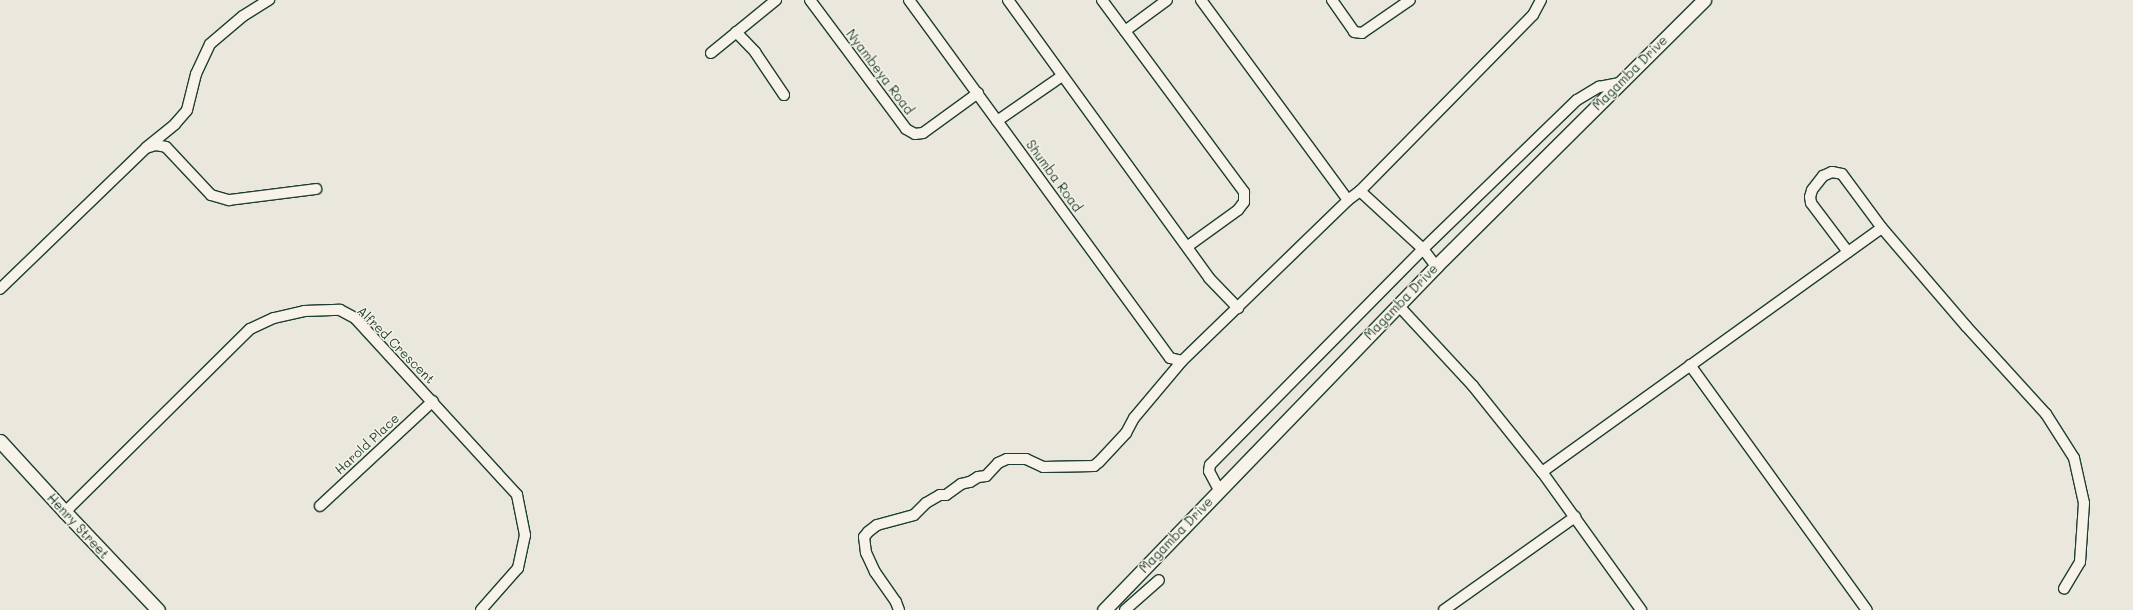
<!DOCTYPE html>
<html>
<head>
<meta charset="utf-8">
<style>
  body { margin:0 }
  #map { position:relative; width:2133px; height:610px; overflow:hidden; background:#eae8dd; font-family:Mali,sans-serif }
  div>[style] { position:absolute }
  .roads { filter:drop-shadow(1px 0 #1f3d34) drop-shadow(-1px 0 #1f3d34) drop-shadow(0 1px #1f3d34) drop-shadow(0 -1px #1f3d34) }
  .minor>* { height:10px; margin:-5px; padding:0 5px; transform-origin:5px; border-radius:5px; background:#f7f3e8 }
  .tertiary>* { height:13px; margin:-6.5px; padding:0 6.5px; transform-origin:6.5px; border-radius:6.5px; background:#f7f3e8 }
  span { translate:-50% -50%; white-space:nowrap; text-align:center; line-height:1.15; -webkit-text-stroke:3px #f7f3e8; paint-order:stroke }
  .street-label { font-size:13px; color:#1f3d34 }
</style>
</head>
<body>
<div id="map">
  <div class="roads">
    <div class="minor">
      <div style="left:810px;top:0;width:161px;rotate:53.3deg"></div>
      <div style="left:906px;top:129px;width:10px;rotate:29deg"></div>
      <div style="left:915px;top:134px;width:8px;rotate:-7deg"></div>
      <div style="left:923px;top:133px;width:68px;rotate:-36deg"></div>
      <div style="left:909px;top:0;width:443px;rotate:53.9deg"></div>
      <div style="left:1170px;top:358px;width:12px;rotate:14deg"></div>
      <div style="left:1008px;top:0;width:343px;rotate:54.1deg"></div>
      <div style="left:1209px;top:278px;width:42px;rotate:46deg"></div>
      <div style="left:1102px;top:0;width:239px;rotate:53.5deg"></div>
      <div style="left:1244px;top:192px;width:10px;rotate:90deg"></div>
      <div style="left:1244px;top:202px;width:10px;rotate:127deg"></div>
      <div style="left:1238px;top:210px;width:62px;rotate:144.2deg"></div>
      <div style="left:1201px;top:0;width:248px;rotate:53.7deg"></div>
      <div style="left:1332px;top:0;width:39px;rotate:55deg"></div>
      <div style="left:1354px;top:32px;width:8px;rotate:7deg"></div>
      <div style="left:1362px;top:33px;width:58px;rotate:-34.5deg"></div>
      <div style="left:1125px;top:31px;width:52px;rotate:-36.4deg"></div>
      <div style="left:736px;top:32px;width:28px;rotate:46deg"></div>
      <div style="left:755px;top:52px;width:52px;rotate:56deg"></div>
      <div style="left:711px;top:53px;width:84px;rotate:-39.2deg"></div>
      <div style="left:997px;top:121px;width:79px;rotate:-34.7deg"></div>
      <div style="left:147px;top:147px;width:36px;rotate:-39deg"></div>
      <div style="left:175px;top:124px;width:18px;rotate:-49deg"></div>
      <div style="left:187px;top:110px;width:37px;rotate:-76deg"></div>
      <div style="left:196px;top:74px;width:33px;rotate:-65deg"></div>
      <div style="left:210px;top:44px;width:43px;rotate:-40.3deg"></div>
      <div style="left:243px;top:16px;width:31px;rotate:-32deg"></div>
      <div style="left:1360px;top:191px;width:86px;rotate:42.6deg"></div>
      <div style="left:1423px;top:249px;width:21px;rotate:53deg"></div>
      <div style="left:1848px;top:252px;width:61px;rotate:-127.1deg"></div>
      <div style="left:1811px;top:203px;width:6px;rotate:-99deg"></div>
      <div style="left:1810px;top:197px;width:7px;rotate:-74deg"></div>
      <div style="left:1812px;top:190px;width:18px;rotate:-52deg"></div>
      <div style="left:1823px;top:176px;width:10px;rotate:-24deg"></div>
      <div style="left:1832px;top:172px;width:10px;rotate:11deg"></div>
      <div style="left:1842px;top:174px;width:67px;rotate:53.5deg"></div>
      <div style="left:0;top:289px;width:203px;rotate:-44deg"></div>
      <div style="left:146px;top:148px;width:10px;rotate:-17deg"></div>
      <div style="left:156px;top:145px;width:10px;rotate:11deg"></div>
      <div style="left:166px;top:147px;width:66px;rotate:46.8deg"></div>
      <div style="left:211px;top:195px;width:19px;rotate:16deg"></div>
      <div style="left:229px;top:200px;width:88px;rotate:-7.2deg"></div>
      <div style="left:1398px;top:305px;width:110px;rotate:47.2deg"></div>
      <div style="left:1473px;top:386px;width:110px;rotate:51.3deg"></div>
      <div style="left:1542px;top:472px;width:170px;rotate:54.3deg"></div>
      <div style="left:1690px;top:365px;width:302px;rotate:54.2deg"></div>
      <div style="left:1542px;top:472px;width:418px;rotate:-35.7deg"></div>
      <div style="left:1882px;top:228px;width:129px;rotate:49.4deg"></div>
      <div style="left:1966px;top:326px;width:119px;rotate:47.7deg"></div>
      <div style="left:2046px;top:414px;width:52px;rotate:57.5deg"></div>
      <div style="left:2074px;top:458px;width:46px;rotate:77.5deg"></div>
      <div style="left:2084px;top:503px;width:59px;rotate:93.9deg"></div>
      <div style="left:2080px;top:562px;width:31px;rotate:121deg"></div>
      <div style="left:1219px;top:490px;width:21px;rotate:-118deg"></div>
      <div style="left:1209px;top:471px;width:6px;rotate:-81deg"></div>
      <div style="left:1210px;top:465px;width:303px;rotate:-45.4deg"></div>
      <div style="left:1423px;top:249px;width:214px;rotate:-44.1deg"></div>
      <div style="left:1577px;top:100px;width:26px;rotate:-31deg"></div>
      <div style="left:1599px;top:87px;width:21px;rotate:-11deg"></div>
      <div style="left:320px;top:506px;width:154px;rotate:-42.9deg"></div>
      <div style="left:65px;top:512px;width:260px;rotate:-44.7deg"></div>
      <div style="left:250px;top:329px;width:26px;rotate:-25deg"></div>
      <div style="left:274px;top:318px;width:31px;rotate:-13deg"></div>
      <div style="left:304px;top:311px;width:36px;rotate:-2deg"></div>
      <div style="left:340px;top:310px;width:17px;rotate:28deg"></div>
      <div style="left:355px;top:318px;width:240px;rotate:47.5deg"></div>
      <div style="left:517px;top:495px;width:41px;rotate:78.7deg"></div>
      <div style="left:525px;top:535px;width:34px;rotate:102deg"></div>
      <div style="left:518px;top:568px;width:56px;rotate:131.4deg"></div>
      <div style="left:899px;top:610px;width:9px;rotate:-111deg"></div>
      <div style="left:896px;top:602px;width:37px;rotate:-125deg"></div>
      <div style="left:875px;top:572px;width:21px;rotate:-115deg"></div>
      <div style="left:866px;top:553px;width:16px;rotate:-97deg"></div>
      <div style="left:864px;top:537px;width:6px;rotate:-51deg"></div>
      <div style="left:868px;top:532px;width:11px;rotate:-38deg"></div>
      <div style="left:877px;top:525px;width:38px;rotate:-15deg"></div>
      <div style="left:914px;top:515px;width:17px;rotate:-45deg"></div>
      <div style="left:926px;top:503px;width:16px;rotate:-30deg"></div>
      <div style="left:940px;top:495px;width:6px"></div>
      <div style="left:946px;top:495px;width:19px;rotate:-36deg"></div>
      <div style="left:961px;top:484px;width:9px;rotate:-13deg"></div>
      <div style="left:970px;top:482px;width:9px;rotate:-32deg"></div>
      <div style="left:978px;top:477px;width:8px;rotate:-7deg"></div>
      <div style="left:986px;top:476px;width:18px;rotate:-47deg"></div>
      <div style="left:998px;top:463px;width:10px;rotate:-24deg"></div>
      <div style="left:1007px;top:459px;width:19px"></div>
      <div style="left:1026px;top:459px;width:19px;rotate:25deg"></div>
      <div style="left:1043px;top:467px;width:51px;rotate:-1.1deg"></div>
      <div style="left:1094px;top:466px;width:6px;rotate:-39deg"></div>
      <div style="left:1099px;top:462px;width:40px;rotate:-47deg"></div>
      <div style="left:1126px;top:433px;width:17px;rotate:-62deg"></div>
      <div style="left:1134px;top:418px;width:75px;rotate:-49.9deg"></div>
      <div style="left:1182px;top:361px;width:231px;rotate:-44.1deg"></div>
      <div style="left:1348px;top:200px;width:15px;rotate:-37deg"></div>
      <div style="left:1360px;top:191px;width:247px;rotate:-45.5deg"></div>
      <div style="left:1533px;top:15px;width:17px;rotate:-62deg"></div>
      <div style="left:1125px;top:610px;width:45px;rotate:-41.4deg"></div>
      <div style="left:1444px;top:610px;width:161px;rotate:-35.4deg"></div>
    </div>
    <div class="tertiary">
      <div style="left:0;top:441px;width:96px;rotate:47.5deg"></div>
      <div style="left:65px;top:512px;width:135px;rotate:46.5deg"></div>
      <div style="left:1104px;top:610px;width:478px;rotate:-46deg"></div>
      <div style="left:1436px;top:266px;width:378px;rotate:-44.8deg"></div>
    </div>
  </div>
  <div class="street-label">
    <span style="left:880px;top:72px;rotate:53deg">Nyambeya Road</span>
    <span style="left:1630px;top:73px;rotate:-45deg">Magamba Drive</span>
    <span style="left:1054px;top:176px;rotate:54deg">Shumba Road</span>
    <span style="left:1401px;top:302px;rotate:-46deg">Magamba Drive</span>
    <span style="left:396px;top:345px;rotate:45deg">Alfred Crescent</span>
    <span style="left:367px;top:444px;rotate:-43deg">Harold Place</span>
    <span style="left:78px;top:526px;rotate:47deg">Henry Street</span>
    <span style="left:1176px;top:535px;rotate:-46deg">Magamba Drive</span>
  </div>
</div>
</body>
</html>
